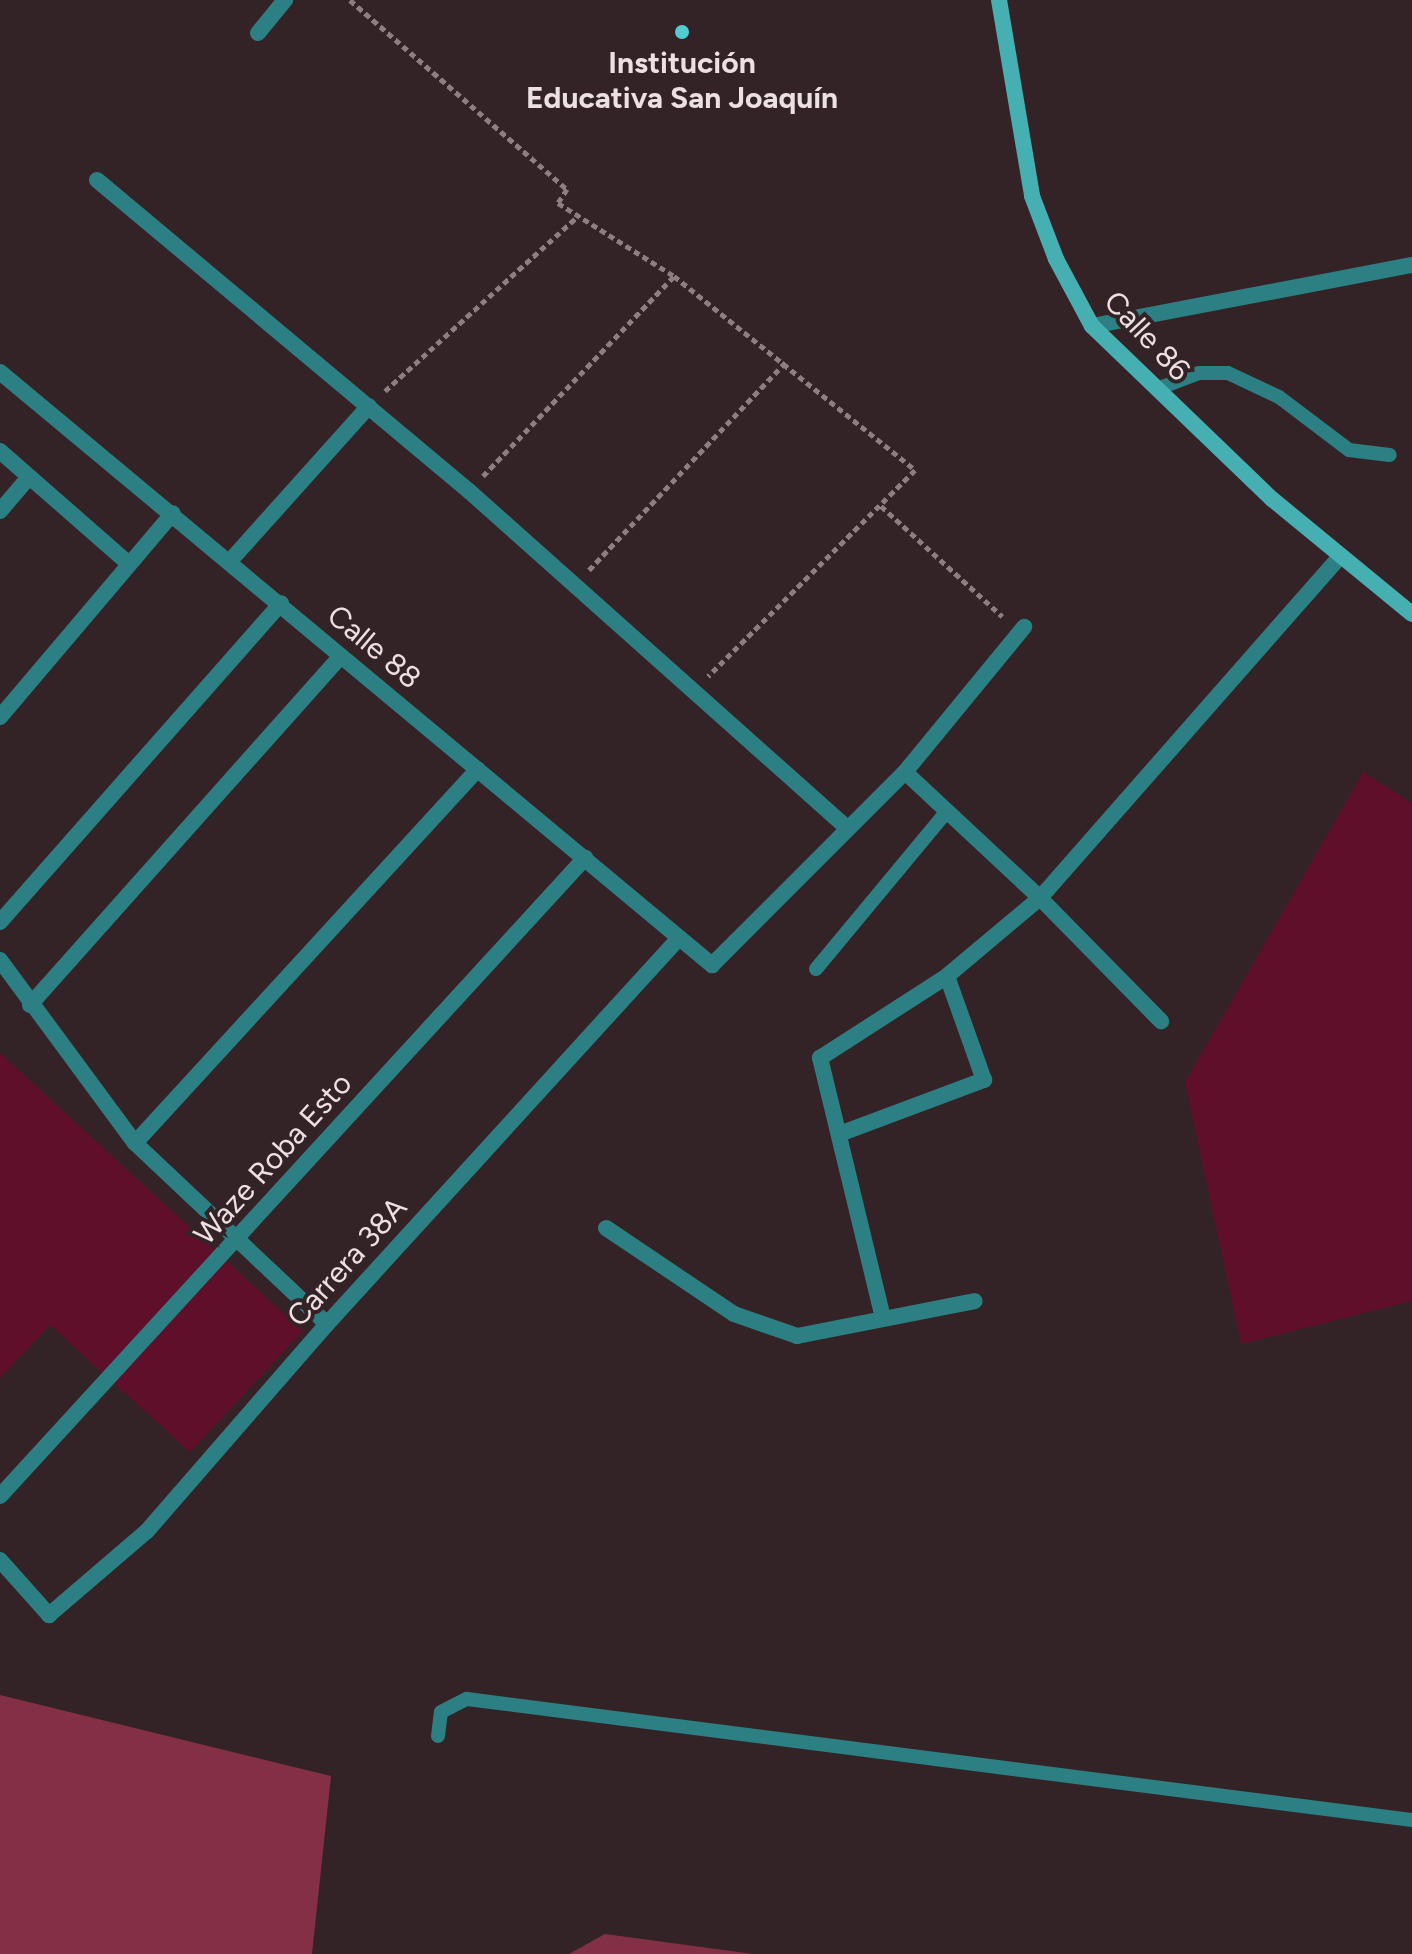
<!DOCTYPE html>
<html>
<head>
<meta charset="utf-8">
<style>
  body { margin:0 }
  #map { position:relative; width:1412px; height:1954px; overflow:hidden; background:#342326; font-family:Figtree,sans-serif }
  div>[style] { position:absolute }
  .green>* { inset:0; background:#600f2b }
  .forest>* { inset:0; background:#833047 }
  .path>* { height:5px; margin-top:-2.5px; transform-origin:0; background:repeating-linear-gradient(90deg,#8d7e81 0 6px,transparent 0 10px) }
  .service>* { height:14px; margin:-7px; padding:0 7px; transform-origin:7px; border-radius:7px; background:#2c8083 }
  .minor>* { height:16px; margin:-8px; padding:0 8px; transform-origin:8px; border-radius:8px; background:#2c8083 }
  .secondary>* { height:16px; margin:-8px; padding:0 8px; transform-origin:8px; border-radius:8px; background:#45afb2 }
  .dots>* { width:22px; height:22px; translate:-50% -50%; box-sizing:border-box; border:4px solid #342326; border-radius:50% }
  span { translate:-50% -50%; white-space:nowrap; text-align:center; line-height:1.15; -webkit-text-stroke:8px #342326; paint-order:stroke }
  .poi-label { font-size:30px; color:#ece0e2; font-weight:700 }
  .street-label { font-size:30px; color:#ece0e2 }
</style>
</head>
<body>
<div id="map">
  <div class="green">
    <div style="clip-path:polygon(1363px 772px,1412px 803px,1412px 1301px,1241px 1344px,1185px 1082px)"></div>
    <div style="clip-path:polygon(0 1053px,303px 1331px,190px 1452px,50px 1325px,0 1378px)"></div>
  </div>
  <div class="forest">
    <div style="clip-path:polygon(0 1695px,331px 1776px,312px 1954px,0 1954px)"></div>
    <div style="clip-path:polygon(605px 1934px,753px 1954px,569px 1954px)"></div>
  </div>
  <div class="path">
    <div style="left:350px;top:0;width:288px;rotate:41.1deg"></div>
    <div style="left:567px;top:189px;width:17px;rotate:123deg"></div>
    <div style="left:558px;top:203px;width:137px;rotate:32.2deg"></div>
    <div style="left:674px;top:276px;width:309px;rotate:38.8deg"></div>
    <div style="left:915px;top:470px;width:292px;rotate:135.1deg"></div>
    <div style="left:385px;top:391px;width:259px;rotate:-42.2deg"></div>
    <div style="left:483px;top:476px;width:277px;rotate:-46.3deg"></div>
    <div style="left:881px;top:506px;width:164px;rotate:42.3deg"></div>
    <div style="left:589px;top:570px;width:286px;rotate:-46.6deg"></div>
  </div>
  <div class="service">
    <div style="left:1157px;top:389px;width:45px;rotate:-20.9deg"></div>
    <div style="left:1199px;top:373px;width:29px"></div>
    <div style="left:1228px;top:373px;width:56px;rotate:25.2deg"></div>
    <div style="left:1279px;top:397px;width:88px;rotate:37.1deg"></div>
    <div style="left:1349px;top:450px;width:41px;rotate:7deg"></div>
    <div style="left:816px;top:969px;width:205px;rotate:-50.3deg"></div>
    <div style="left:438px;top:1736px;width:24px;rotate:-83deg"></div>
    <div style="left:441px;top:1712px;width:29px;rotate:-27deg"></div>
    <div style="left:467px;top:1699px;width:953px;rotate:7.3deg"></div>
  </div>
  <div class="minor">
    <div style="left:258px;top:33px;width:43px;rotate:-50.7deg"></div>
    <div style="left:97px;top:180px;width:485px;rotate:39.9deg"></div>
    <div style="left:469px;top:491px;width:505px;rotate:41.71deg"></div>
    <div style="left:1092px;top:326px;width:326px;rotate:-10.8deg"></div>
    <div style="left:0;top:372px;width:927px;rotate:39.79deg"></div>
    <div style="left:712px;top:965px;width:273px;rotate:-45deg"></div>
    <div style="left:905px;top:772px;width:188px;rotate:-50.6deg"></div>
    <div style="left:0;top:451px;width:170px;rotate:41.2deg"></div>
    <div style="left:0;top:511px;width:45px;rotate:-49.5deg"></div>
    <div style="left:230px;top:561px;width:208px;rotate:-48.1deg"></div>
    <div style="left:0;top:717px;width:267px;rotate:-49.7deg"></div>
    <div style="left:905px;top:772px;width:185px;rotate:43deg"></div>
    <div style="left:1040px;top:898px;width:173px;rotate:45.5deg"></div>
    <div style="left:0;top:922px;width:425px;rotate:-48.6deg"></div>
    <div style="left:0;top:960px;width:227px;rotate:53.6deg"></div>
    <div style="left:135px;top:1143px;width:264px;rotate:43.3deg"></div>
    <div style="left:30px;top:1005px;width:465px;rotate:-48.3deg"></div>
    <div style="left:842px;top:1133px;width:152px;rotate:-20.5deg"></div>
    <div style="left:984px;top:1080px;width:110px;rotate:-109.6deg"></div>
    <div style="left:135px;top:1143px;width:507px;rotate:-47.48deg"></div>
    <div style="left:606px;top:1228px;width:154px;rotate:33.9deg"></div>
    <div style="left:734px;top:1314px;width:67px;rotate:19.2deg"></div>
    <div style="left:797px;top:1336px;width:181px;rotate:-11.1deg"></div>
    <div style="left:883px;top:1318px;width:268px;rotate:-103.6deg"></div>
    <div style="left:820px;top:1058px;width:151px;rotate:-32.8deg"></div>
    <div style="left:947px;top:976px;width:121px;rotate:-40deg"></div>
    <div style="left:1040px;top:898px;width:454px;rotate:-48.7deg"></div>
    <div style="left:0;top:1496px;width:866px;rotate:-47.48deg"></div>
    <div style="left:0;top:1560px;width:74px;rotate:48.3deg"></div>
    <div style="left:49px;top:1615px;width:129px;rotate:-40.6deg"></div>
    <div style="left:147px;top:1531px;width:274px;rotate:-49deg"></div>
    <div style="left:327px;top:1324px;width:522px;rotate:-47.64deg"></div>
  </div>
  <div class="secondary">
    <div style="left:999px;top:0;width:199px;rotate:80.4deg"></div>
    <div style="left:1032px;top:196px;width:67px;rotate:69.1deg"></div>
    <div style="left:1056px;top:259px;width:76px;rotate:61.8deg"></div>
    <div style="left:1092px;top:326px;width:250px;rotate:43.9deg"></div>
    <div style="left:1272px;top:499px;width:181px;rotate:39.4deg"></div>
  </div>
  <div class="dots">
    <div style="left:682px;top:32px;background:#52ccd0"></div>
  </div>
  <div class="poi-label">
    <span style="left:682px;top:80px">Institución<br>Educativa San Joaquín</span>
  </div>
  <div class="street-label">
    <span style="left:1147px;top:336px;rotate:47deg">Calle 86</span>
    <span style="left:374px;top:647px;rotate:40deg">Calle 88</span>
    <span style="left:273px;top:1159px;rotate:-48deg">Waze Roba Esto</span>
    <span style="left:347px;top:1262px;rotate:-48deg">Carrera 38A</span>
  </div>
</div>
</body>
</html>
